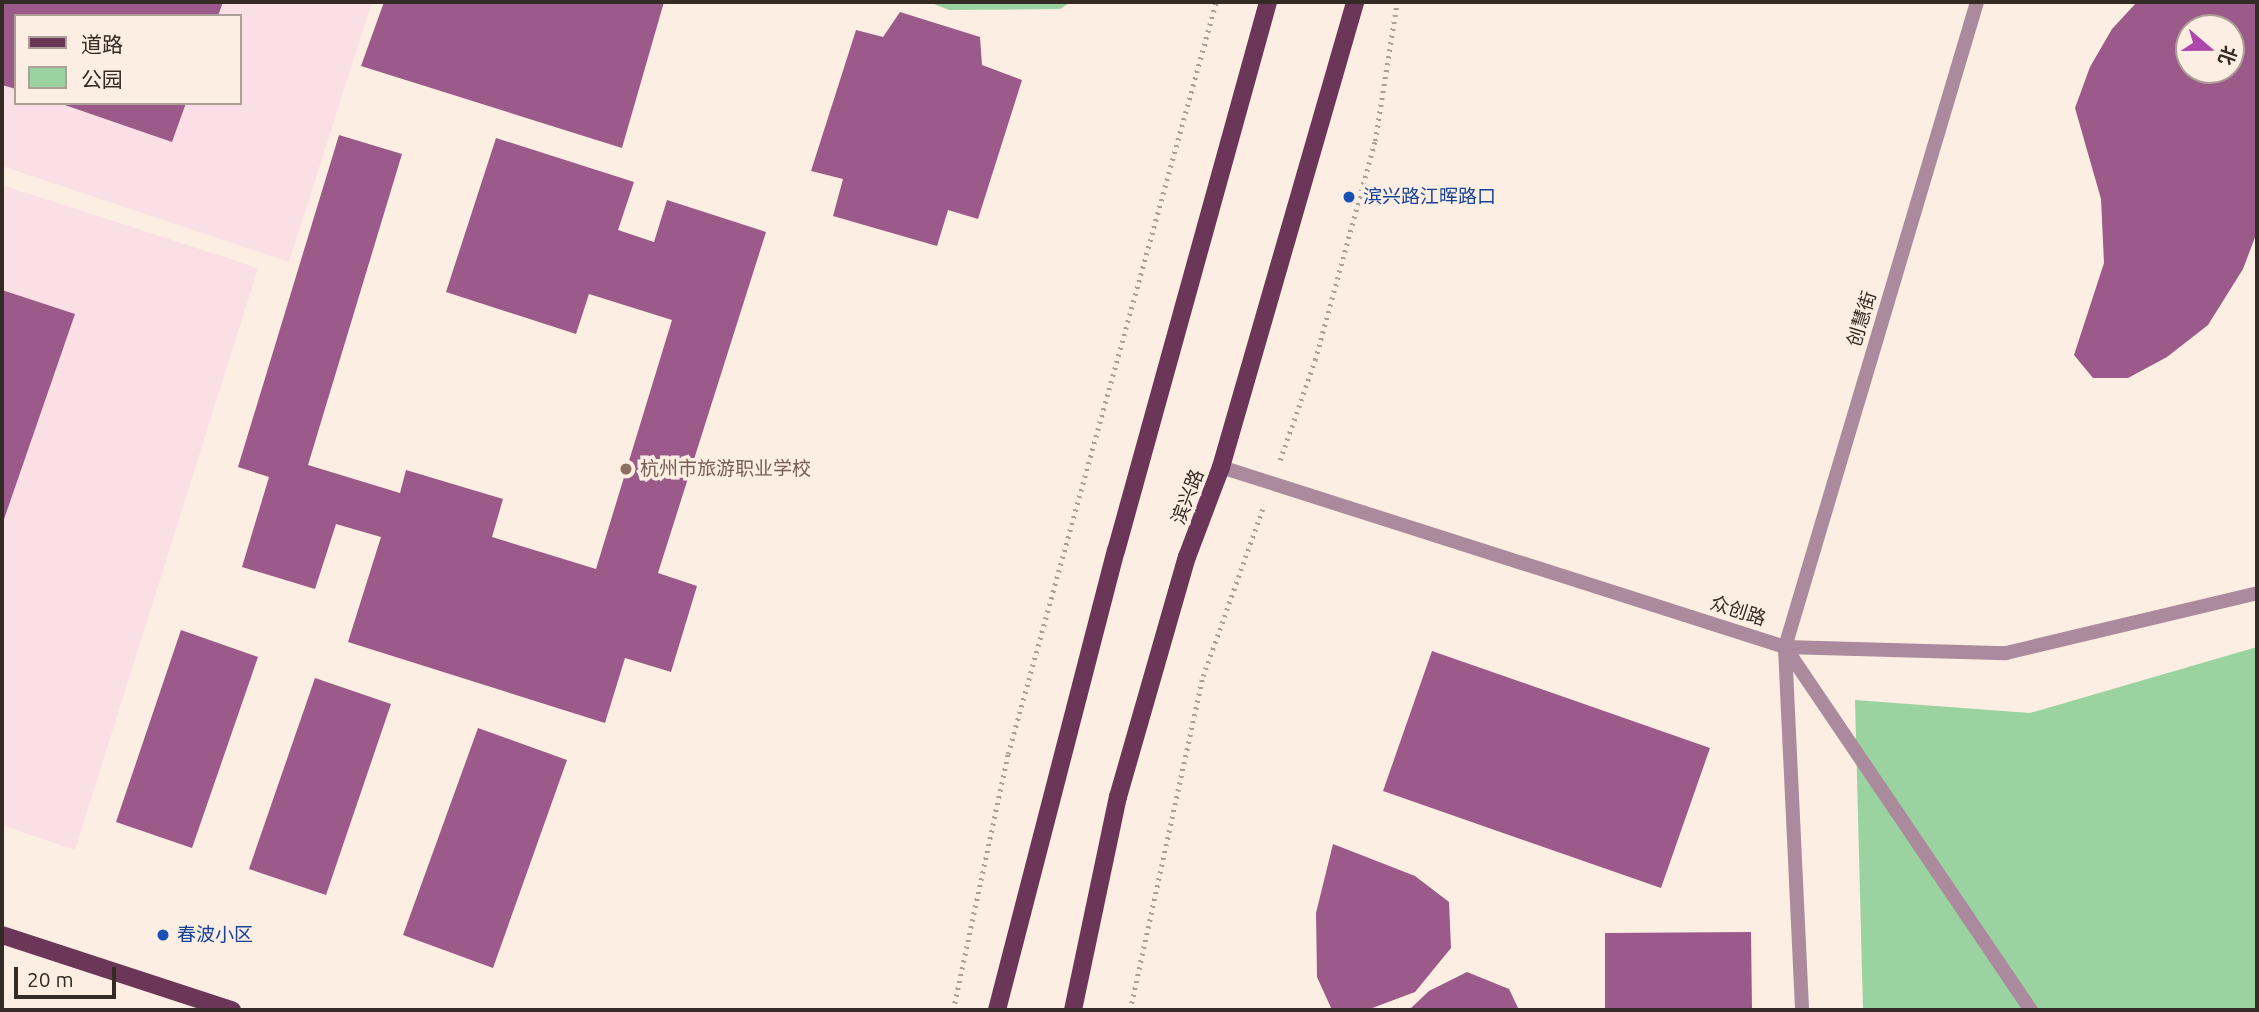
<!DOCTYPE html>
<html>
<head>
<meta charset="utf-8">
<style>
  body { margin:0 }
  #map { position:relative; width:2259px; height:1012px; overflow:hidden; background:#fceee2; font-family:Ubuntu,"Noto Sans SC",sans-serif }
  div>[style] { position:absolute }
  .industrial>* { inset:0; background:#fadfe5 }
  .green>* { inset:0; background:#9ad3a0 }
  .building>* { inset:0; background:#9b5a8a }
  .path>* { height:4.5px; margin-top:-2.25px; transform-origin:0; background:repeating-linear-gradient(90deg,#aa9f95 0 2px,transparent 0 7px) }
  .service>* { height:14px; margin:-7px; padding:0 7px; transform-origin:7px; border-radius:7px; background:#ab8a9e }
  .minor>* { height:14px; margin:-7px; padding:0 7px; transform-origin:7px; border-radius:7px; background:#ab8a9e }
  .primary>* { height:18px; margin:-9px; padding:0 9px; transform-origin:9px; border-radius:9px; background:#6c3659 }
  .dots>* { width:19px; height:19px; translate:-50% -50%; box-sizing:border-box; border:4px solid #fceee2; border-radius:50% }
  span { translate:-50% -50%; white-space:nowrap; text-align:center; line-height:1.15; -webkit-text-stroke:7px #fceee2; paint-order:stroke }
  .transit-label { font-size:19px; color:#164399 }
  .left { translate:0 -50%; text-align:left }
  .street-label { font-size:19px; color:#342b24 }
  .education-label { font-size:19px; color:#785e54 }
  .frame { position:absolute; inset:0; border:4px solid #342b24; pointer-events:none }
  .legend { position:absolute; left:14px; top:14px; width:228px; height:91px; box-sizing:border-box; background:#fceee2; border:2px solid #aca096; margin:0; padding:9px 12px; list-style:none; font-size:21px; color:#342b24 }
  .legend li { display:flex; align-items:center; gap:14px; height:35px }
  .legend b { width:35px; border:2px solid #aca096 }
  .north { position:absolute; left:2175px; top:14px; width:70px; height:70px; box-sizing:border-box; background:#fceee2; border:2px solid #aca096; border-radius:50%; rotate:110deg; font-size:19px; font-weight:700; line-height:28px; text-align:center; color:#342b24 }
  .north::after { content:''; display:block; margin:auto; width:24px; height:32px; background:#ae47ab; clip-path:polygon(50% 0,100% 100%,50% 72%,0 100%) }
  .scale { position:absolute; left:14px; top:967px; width:102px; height:32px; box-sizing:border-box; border:4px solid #342b24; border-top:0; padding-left:9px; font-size:21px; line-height:24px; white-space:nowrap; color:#342b24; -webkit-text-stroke:5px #fceee2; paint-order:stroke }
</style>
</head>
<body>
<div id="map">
  <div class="industrial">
    <div style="clip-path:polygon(evenodd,2px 2px,372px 2px,289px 262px,2px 166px,2px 2px,16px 16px,240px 16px,240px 103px,16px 103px,16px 16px)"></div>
    <div style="clip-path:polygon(2px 185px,258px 268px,75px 850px,2px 825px)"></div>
  </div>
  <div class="green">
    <div style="clip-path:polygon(929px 2px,1071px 2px,1060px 9px,949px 10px)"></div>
    <div style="clip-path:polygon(2257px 647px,2257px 1010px,1863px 1010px,1855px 700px,2030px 713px)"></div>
  </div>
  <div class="building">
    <div style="clip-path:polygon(2px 2px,223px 2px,218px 16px,16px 16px,16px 89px,2px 85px)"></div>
    <div style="clip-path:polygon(384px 2px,664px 2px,622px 148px,361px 66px)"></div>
    <div style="clip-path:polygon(evenodd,2137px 2px,2257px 2px,2257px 232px,2243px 269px,2208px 325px,2167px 357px,2128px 378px,2093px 378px,2074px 355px,2104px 263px,2101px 199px,2075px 108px,2090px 67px,2112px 29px,2137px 2px,2189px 28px,2231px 28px,2231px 70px,2189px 70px,2189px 28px)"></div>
    <div style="clip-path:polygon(900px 12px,980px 37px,982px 65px,1022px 80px,978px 219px,948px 210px,937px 246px,833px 216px,843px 179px,811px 171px,856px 30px,883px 37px)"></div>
    <div style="clip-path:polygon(59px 103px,186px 103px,172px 142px)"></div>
    <div style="clip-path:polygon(339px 135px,402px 154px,308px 465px,400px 493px,406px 470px,503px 499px,492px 537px,596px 569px,672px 320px,589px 294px,576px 334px,446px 292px,496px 138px,634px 182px,618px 230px,654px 242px,667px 200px,766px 232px,658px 573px,697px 586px,671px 672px,625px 658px,605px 723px,348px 642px,381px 537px,336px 524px,315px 589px,242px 567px,269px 477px,238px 467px)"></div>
    <div style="clip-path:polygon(2px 290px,75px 314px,2px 525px)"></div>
    <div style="clip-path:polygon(181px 630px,258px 657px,192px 848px,116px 822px)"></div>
    <div style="clip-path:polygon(1432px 651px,1710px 748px,1661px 888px,1383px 791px)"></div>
    <div style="clip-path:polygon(315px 678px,391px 704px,326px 895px,249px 869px)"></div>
    <div style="clip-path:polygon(478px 728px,567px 760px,493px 968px,403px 935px)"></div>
    <div style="clip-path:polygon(1333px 844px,1415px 876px,1449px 902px,1451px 948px,1415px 992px,1367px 1010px,1332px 1010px,1317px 977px,1316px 913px)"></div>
    <div style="clip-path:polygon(1751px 932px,1752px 1010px,1605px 1010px,1605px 933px)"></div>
    <div style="clip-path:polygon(1467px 972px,1509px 989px,1519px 1010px,1409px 1010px,1429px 991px)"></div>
  </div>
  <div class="path">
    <div style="left:1280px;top:460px;width:106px;rotate:-70.7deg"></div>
    <div style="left:1315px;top:360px;width:227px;rotate:-74.7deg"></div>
    <div style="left:1375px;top:141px;width:141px;rotate:-81deg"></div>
    <div style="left:953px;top:1010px;width:262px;rotate:-77.9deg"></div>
    <div style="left:1008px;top:754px;width:780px;rotate:-74.54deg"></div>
    <div style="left:1130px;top:1010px;width:342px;rotate:-77.7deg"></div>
    <div style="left:1203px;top:676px;width:182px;rotate:-70.4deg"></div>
  </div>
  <div class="service">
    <div style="left:1785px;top:647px;width:439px;rotate:55.9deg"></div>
    <div style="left:1785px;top:648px;width:362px;rotate:87.3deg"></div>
  </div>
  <div class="minor">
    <div style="left:1221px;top:467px;width:592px;rotate:17.7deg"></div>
    <div style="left:1785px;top:647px;width:221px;rotate:1.6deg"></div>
    <div style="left:2006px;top:653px;width:258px;rotate:-13.4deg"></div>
    <div style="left:1785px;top:647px;width:673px;rotate:-73.42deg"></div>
  </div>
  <div class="primary">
    <div style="left:2px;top:935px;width:242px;rotate:18.1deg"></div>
    <div style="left:997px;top:1010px;width:474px;rotate:-75.5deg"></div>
    <div style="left:1116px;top:551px;width:570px;rotate:-74.52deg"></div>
    <div style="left:1073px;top:1010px;width:218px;rotate:-78.1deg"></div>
    <div style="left:1118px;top:797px;width:250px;rotate:-74deg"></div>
    <div style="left:1187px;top:557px;width:96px;rotate:-69.3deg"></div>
    <div style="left:1221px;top:467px;width:484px;rotate:-73.9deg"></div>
  </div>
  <div class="dots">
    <div style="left:1349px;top:197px;background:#1a4fb4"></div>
    <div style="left:626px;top:469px;background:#8d6e63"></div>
    <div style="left:163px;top:935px;background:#1a4fb4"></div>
  </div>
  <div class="transit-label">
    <span class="left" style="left:1363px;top:197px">滨兴路江晖路口</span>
    <span class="left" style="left:177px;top:935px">春波小区</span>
  </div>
  <div class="street-label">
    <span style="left:1862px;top:319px;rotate:-73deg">创慧街</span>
    <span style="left:1188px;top:497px;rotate:-69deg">滨兴路</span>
    <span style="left:1738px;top:611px;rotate:18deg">众创路</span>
  </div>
  <div class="education-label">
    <span class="left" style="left:640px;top:469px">杭州市旅游职业学校</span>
  </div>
  <div class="frame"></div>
  <ul class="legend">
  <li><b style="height:9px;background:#6c3659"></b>道路</li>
  <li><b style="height:19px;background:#9ad3a0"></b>公园</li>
  </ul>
  <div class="north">北</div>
  <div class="scale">20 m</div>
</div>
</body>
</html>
